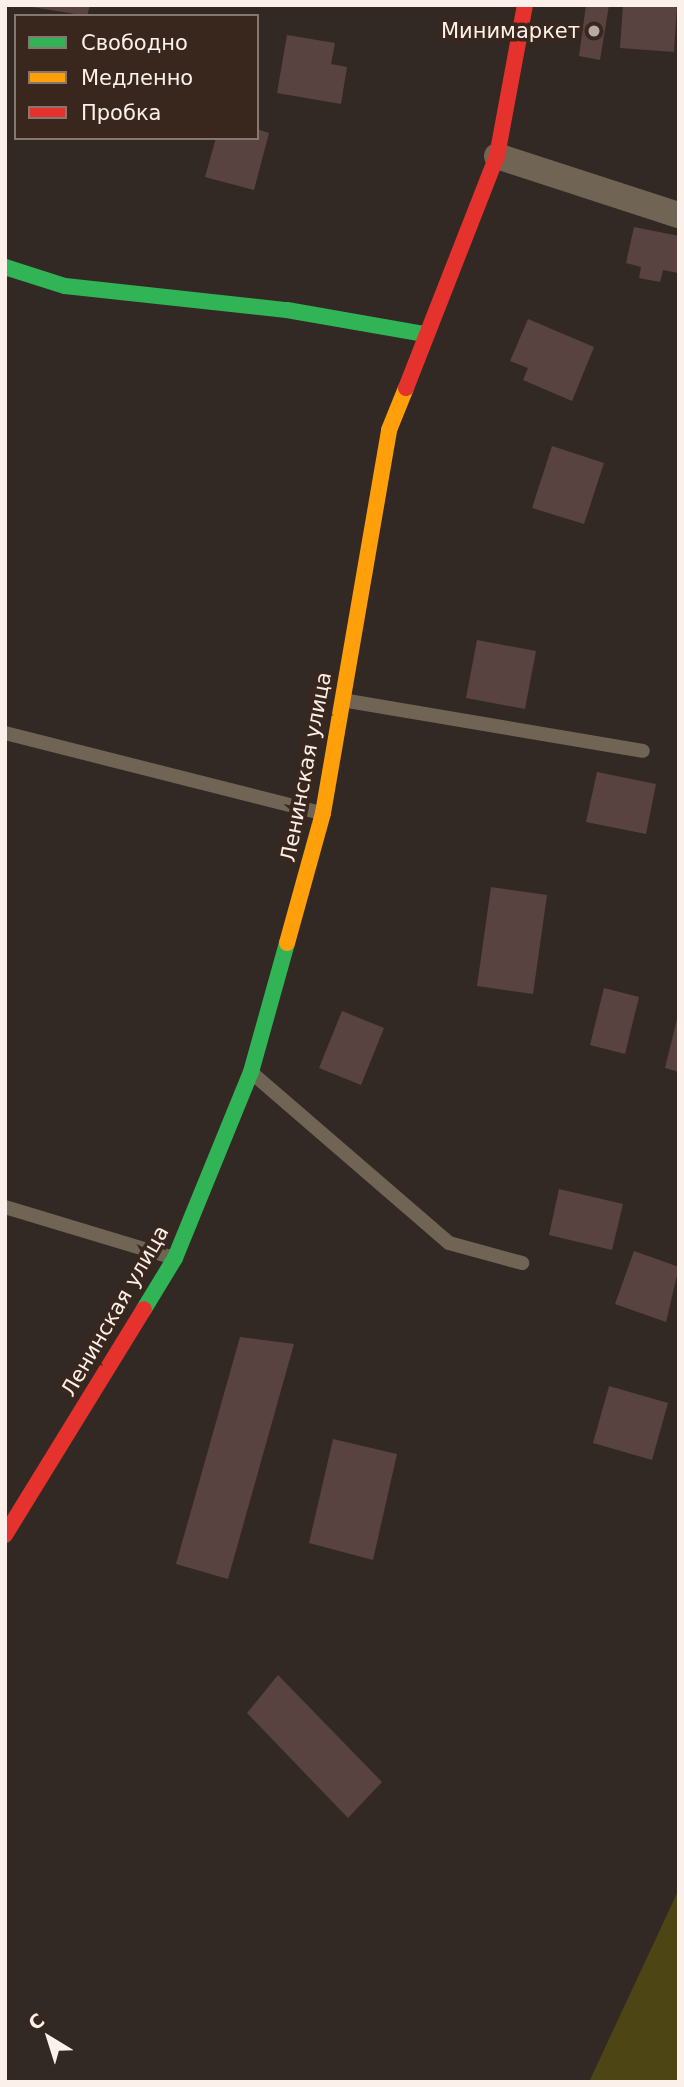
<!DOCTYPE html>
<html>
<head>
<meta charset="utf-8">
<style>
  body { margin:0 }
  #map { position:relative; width:684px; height:2087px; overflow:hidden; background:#332924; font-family:"DejaVu Sans",sans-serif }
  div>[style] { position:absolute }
  .green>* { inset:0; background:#4e4514 }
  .building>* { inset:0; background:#584341 }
  .lane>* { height:14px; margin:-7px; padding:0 7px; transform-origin:7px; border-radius:7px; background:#706455 }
  .street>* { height:26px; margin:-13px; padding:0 13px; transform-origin:13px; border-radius:13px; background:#706455 }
  .fast>* { height:16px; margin:-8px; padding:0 8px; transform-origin:8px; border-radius:8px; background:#30b455 }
  .slow>* { height:16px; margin:-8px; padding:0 8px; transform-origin:8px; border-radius:8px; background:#ff9f0a }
  .jam>* { height:16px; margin:-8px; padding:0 8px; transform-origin:8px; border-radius:8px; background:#e5322d }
  .dots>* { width:19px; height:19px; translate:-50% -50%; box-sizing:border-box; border:4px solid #39271e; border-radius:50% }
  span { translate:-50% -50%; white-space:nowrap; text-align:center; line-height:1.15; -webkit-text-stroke:7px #39271e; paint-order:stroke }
  .poi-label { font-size:21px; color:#fcf0ea }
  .right { translate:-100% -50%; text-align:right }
  .street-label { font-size:21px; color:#fcf0ea }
  .frame { position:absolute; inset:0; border:7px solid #fcf0ea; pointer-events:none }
  .legend { position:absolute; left:14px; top:14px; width:245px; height:126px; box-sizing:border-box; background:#39271e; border:2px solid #877770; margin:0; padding:9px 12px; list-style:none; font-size:21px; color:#fcf0ea }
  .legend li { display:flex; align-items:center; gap:14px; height:35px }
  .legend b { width:35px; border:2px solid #877770 }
  .north { position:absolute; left:14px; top:2003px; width:70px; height:70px; -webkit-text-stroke:5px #39271e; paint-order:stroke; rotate:322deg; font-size:19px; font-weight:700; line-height:28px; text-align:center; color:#fcf0ea }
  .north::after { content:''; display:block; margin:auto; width:24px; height:32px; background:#fcf0ea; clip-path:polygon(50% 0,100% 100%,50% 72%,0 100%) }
</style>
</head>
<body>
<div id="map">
  <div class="green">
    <div style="clip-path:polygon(679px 1889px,679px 2082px,589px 2082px)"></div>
  </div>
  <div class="building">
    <div style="clip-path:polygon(20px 5px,90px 5px,87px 16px)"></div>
    <div style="clip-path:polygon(586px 5px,609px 5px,600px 60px,579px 56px)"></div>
    <div style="clip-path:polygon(623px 5px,677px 5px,674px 52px,620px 48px)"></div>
    <div style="clip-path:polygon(287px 35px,335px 43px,331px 64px,347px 67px,341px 104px,277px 93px)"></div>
    <div style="clip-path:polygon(257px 129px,269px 133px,254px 190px,205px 177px,216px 138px,257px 138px)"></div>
    <div style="clip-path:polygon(634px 227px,679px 236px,678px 273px,663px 270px,660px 282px,639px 278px,641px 267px,626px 263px)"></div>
    <div style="clip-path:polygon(528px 319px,594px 347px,572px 401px,523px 380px,528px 368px,510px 361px)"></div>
    <div style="clip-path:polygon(552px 446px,604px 463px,584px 524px,532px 508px)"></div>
    <div style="clip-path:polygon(477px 640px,536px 651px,525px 709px,466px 698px)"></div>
    <div style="clip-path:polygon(597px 772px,656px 784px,646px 834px,586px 822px)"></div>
    <div style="clip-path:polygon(491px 887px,547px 895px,533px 994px,477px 986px)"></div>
    <div style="clip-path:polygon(604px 988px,639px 997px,625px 1054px,590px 1045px)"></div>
    <div style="clip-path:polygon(342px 1011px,384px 1028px,361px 1085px,319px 1068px)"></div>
    <div style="clip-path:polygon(678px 1015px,679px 1015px,679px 1072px,665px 1068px)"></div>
    <div style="clip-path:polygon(559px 1189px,623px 1204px,612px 1250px,549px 1235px)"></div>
    <div style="clip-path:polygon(634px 1251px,679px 1267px,666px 1322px,615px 1304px)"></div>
    <div style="clip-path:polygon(240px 1337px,294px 1344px,228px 1579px,176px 1564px)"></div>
    <div style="clip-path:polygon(609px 1386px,668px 1403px,652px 1460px,593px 1443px)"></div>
    <div style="clip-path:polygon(333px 1439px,397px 1454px,373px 1560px,309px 1543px)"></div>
    <div style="clip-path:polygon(278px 1675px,382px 1782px,348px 1818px,247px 1713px)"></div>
  </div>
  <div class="lane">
    <div style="left:342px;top:700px;width:305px;rotate:9.6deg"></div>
    <div style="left:5px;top:733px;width:326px;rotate:14.2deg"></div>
    <div style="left:252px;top:1073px;width:260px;rotate:40.8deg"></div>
    <div style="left:449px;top:1243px;width:76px;rotate:15.3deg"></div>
    <div style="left:5px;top:1207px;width:177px;rotate:16.8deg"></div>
  </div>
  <div class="street">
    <div style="left:497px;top:156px;width:191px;rotate:18deg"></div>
  </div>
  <div class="fast">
    <div style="left:5px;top:267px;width:63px;rotate:17.6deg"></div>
    <div style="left:65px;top:286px;width:223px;rotate:6.2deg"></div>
    <div style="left:287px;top:310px;width:140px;rotate:9.9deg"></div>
    <div style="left:144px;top:1309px;width:60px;rotate:-58.7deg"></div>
    <div style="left:175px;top:1258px;width:201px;rotate:-67.8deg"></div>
    <div style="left:251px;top:1072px;width:134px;rotate:-74.4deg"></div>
  </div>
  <div class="slow">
    <div style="left:287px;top:943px;width:135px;rotate:-74.5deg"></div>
    <div style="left:323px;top:813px;width:389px;rotate:-80.2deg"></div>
    <div style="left:389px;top:430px;width:45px;rotate:-68deg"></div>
  </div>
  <div class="jam">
    <div style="left:406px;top:388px;width:249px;rotate:-68.6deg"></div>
    <div style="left:497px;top:156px;width:154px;rotate:-79.5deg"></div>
    <div style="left:5px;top:1535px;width:265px;rotate:-58.4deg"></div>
  </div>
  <div class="dots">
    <div style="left:594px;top:31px;background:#b6aaa5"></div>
  </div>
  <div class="poi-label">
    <span class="right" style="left:580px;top:31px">Минимаркет</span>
  </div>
  <div class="street-label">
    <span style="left:306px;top:767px;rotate:-79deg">Ленинская улица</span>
    <span style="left:115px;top:1311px;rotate:-60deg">Ленинская улица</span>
  </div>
  <div class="frame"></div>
  <ul class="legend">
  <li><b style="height:9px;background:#30b455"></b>Свободно</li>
  <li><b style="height:9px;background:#ff9f0a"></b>Медленно</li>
  <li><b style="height:9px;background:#e5322d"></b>Пробка</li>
  </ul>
  <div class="north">С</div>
</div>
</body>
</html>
